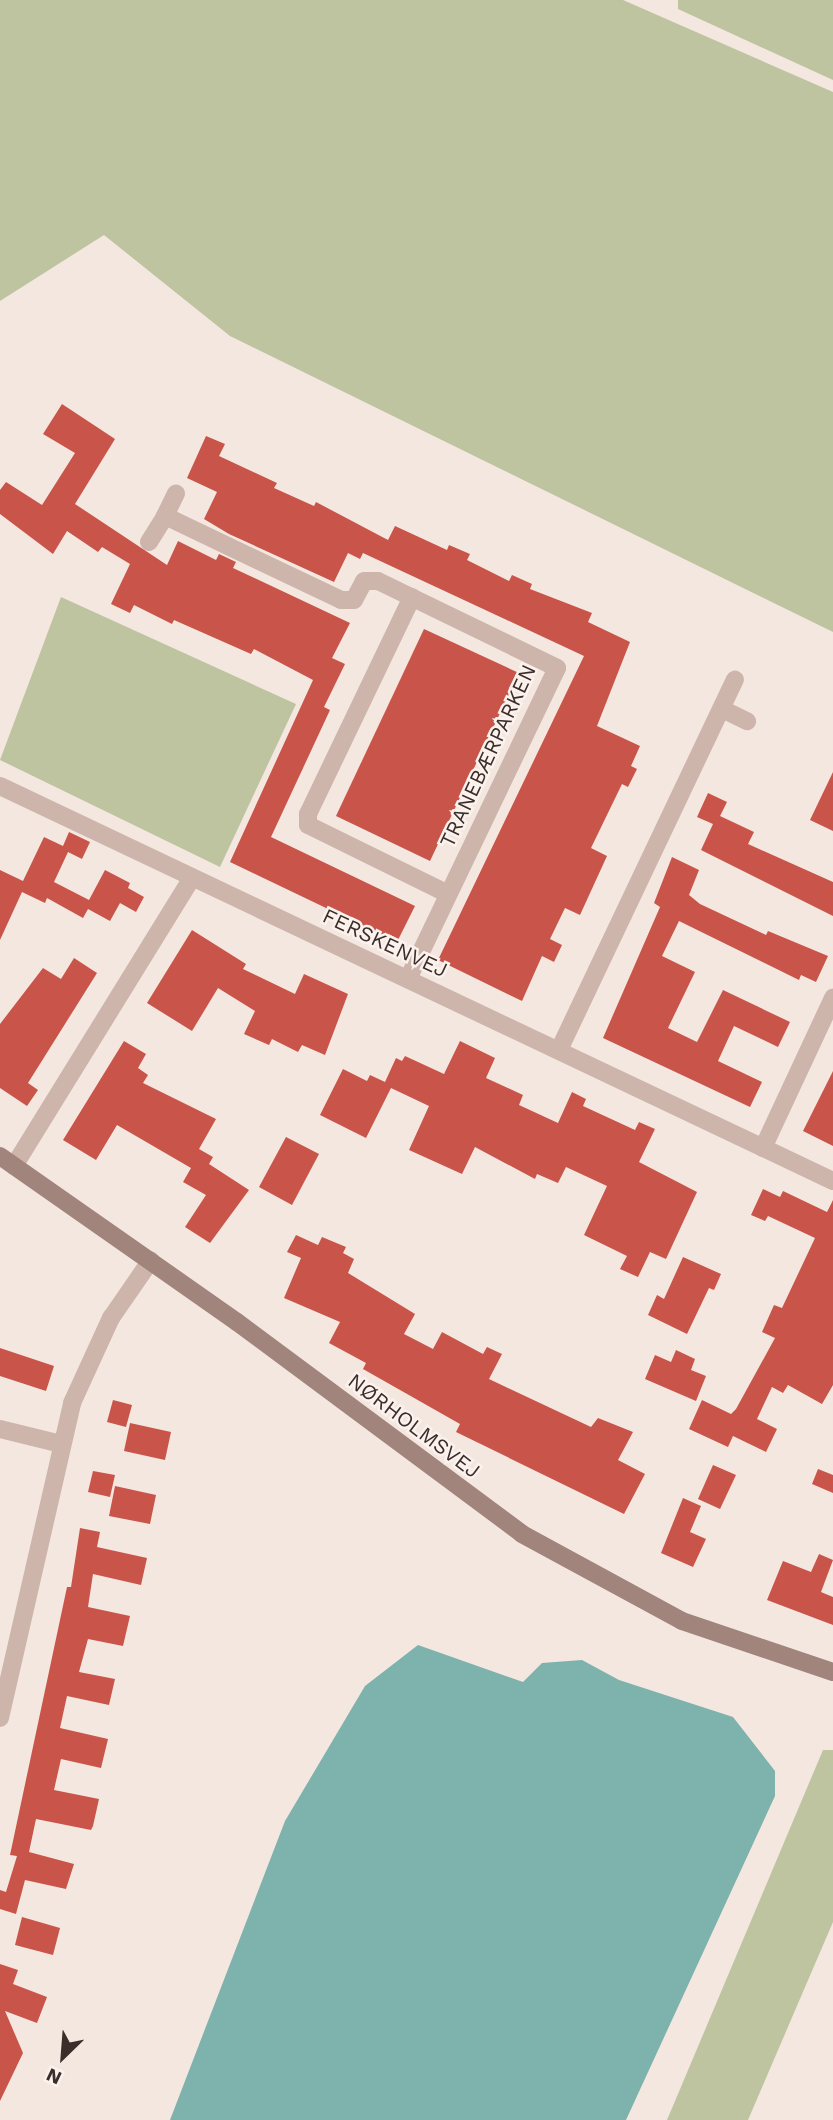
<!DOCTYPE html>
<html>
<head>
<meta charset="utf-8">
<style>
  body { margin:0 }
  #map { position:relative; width:833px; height:2120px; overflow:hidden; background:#f4e7e0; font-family:"Work Sans",sans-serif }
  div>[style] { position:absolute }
  .green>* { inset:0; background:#bdc49f }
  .water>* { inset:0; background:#7eb2ac }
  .building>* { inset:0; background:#c95449 }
  .street>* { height:18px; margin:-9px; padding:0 9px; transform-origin:9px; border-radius:9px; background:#cdb5ab }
  .secondary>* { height:18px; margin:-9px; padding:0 9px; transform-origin:9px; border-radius:9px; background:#a1847c }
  span { translate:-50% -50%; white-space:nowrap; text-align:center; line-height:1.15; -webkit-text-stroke:5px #fbf2ed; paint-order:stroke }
  .street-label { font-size:21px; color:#3a2d2a }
  .north { position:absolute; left:28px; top:2022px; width:70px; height:70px; -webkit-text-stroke:5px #fbf2ed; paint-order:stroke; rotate:205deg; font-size:19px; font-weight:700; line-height:28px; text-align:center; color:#3a2d2a }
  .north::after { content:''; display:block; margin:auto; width:24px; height:32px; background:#3a2d2a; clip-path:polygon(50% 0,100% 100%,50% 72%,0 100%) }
</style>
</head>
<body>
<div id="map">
  <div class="green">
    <div style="clip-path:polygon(0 0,623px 0,833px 92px,833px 632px,230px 336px,104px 235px,0 301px)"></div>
    <div style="clip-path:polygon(678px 0,833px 0,833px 80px,678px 9px)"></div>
    <div style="clip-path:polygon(61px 597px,296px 704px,220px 867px,0 760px)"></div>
    <div style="clip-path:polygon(823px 1750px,833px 1750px,833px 1922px,748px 2120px,667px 2120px)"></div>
  </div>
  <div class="water">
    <div style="clip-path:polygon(418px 1645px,523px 1682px,542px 1663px,582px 1660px,619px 1680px,733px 1717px,775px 1771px,775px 1796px,626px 2120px,170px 2120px,285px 1821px,365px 1686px)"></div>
  </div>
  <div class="building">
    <div style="clip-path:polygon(62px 404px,115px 439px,75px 504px,167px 565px,178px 541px,216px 560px,219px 554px,236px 562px,233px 568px,350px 623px,332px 658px,345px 664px,324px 707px,330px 710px,271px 837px,415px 906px,397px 942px,230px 862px,313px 680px,254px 649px,251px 654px,174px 620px,172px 624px,134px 605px,130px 613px,111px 604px,130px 564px,102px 547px,98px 552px,67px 531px,53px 554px,0 514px,0 490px,6px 482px,42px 505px,75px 453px,43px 434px)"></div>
    <div style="clip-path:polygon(206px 436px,225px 444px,219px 456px,277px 483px,274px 488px,314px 506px,316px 502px,388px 540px,395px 526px,447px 550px,449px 545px,470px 554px,467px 560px,509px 581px,512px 575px,532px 584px,530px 589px,592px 613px,588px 622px,630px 642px,597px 726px,640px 746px,631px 766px,637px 769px,628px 787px,622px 784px,591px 848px,607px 856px,580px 915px,565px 908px,550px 939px,562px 945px,554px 962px,542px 956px,522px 1001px,438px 960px,584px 656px,363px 553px,360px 559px,348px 553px,334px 582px,229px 534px,204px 519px,217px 492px,187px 478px)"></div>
    <div style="clip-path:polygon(424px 629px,519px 673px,430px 861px,336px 816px)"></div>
    <div style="clip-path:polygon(833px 772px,833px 831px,810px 820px)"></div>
    <div style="clip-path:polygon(708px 793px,727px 802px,720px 816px,754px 832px,748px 844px,833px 882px,833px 916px,701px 850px,713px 824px,697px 817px)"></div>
    <div style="clip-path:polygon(69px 832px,90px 842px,82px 859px,68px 852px,54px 882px,89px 900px,105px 870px,130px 883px,128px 888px,144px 897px,136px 912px,120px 903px,110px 921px,88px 909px,83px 918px,47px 898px,45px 903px,22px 892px,0 940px,0 870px,23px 881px,44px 837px,63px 846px)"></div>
    <div style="clip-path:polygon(672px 857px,699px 870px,689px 895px,700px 904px,766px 935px,768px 931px,828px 956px,816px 982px,801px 975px,799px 980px,679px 921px,662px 956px,695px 972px,668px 1028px,697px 1042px,723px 990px,790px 1022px,778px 1047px,734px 1026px,718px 1061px,762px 1082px,750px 1107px,603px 1038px,660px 907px,654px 903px)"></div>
    <div style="clip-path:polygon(192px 930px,246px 964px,243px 969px,295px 994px,304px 974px,348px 994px,325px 1055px,302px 1045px,298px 1052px,272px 1039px,269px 1045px,244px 1034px,255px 1011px,218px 988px,192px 1031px,147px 1003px)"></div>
    <div style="clip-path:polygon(74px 958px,97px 973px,28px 1083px,38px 1090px,27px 1106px,0 1088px,0 1024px,43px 968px,61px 979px)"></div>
    <div style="clip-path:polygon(124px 1041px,146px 1054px,138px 1068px,148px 1075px,143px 1083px,216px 1119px,199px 1149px,213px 1157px,209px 1164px,249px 1190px,210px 1243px,185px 1227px,206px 1195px,183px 1182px,191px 1168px,117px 1125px,96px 1160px,63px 1140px)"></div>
    <div style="clip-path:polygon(460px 1041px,495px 1058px,486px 1078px,523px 1095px,519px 1105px,558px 1123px,572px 1092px,586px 1099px,583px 1106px,635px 1130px,639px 1122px,655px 1129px,639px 1162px,697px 1192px,666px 1259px,650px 1252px,638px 1277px,620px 1269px,627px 1256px,584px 1235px,607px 1186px,566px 1167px,558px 1183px,537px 1174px,535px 1179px,475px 1147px,462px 1174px,409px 1150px,429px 1106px,391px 1088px,366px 1138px,320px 1115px,343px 1069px,367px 1081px,370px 1075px,385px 1082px,396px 1058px,402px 1061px,405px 1056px,444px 1074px)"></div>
    <div style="clip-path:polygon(833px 1071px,833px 1146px,803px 1131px)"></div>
    <div style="clip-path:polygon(286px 1137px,319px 1154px,292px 1205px,259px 1187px)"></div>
    <div style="clip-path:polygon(763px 1189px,780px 1197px,783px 1191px,827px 1212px,833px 1200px,833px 1385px,822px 1404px,788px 1385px,783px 1393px,772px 1387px,757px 1419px,777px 1429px,766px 1452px,733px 1436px,728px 1447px,689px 1429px,702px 1400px,731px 1414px,736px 1409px,775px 1338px,762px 1332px,774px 1305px,782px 1308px,815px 1238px,768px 1216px,765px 1221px,751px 1215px)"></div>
    <div style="clip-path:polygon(296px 1235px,318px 1245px,322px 1237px,346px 1247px,343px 1253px,354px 1259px,348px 1273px,415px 1314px,404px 1334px,433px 1349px,442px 1332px,483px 1354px,487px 1347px,502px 1354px,489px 1379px,591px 1427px,598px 1418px,633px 1432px,618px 1460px,645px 1474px,624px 1514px,456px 1432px,460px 1424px,363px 1369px,366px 1363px,329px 1343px,340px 1322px,284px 1298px,301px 1258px,287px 1252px)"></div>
    <div style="clip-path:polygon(683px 1257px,721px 1274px,714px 1290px,709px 1288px,687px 1334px,648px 1315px,657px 1295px,664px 1299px)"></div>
    <div style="clip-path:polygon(0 1348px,54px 1366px,46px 1391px,0 1376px)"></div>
    <div style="clip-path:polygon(676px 1350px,695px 1359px,691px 1370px,706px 1376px,696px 1401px,645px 1379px,655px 1355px,671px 1362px)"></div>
    <div style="clip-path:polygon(113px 1400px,132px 1405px,126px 1427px,107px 1422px)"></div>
    <div style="clip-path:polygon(130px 1423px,171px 1432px,165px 1460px,124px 1451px)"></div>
    <div style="clip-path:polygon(713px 1465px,736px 1475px,720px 1509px,698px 1499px)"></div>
    <div style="clip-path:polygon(818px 1469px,833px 1475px,833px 1493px,812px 1484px)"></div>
    <div style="clip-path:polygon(93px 1471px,115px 1475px,110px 1497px,88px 1492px)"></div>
    <div style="clip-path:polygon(115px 1486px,156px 1495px,150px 1524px,109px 1516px)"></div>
    <div style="clip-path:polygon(683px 1498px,701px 1506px,690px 1532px,706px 1539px,693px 1567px,661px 1553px)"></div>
    <div style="clip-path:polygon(80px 1528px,100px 1532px,97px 1547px,147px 1558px,141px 1585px,93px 1574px,88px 1607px,130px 1616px,123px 1646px,88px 1639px,79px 1672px,115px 1679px,109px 1705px,67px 1696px,60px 1728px,108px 1739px,101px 1768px,61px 1759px,54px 1790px,99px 1799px,93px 1826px,91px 1830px,36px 1819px,29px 1852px,74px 1864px,66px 1889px,25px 1880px,16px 1914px,0 1909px,0 1890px,6px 1892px,17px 1856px,10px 1855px,67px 1587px,71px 1587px)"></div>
    <div style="clip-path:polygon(819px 1554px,833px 1560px,821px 1592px,833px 1597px,833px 1625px,767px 1600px,783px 1561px,811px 1572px)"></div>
    <div style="clip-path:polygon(22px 1917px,60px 1928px,53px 1955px,15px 1945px)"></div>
    <div style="clip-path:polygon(0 1964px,18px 1970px,13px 1984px,47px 1997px,37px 2023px,5px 2011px,23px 2053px,0 2101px)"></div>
  </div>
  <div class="street">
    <div style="left:165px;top:516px;width:25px;rotate:-64deg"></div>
    <div style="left:149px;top:542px;width:31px;rotate:-58deg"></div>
    <div style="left:165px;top:516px;width:195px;rotate:25.5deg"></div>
    <div style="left:341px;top:600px;width:13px"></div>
    <div style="left:354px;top:600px;width:21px;rotate:-62deg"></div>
    <div style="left:364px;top:581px;width:14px"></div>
    <div style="left:378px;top:581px;width:199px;rotate:25.9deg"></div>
    <div style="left:557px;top:668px;width:345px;rotate:115.6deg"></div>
    <div style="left:412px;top:597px;width:241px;rotate:115.6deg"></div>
    <div style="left:308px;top:814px;width:11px;rotate:90deg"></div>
    <div style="left:308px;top:825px;width:156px;rotate:26.2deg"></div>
    <div style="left:722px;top:709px;width:28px;rotate:26deg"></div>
    <div style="left:0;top:786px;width:922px;rotate:25.37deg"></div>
    <div style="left:559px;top:1050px;width:410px;rotate:-64.6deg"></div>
    <div style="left:763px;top:1148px;width:166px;rotate:-65deg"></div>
    <div style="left:14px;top:1166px;width:339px;rotate:-58.3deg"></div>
    <div style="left:0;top:1429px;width:63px;rotate:13.8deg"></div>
    <div style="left:0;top:1718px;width:323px;rotate:-77.1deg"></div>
    <div style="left:72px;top:1403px;width:94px;rotate:-65.4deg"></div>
    <div style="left:111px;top:1318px;width:70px;rotate:-55.4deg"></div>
  </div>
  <div class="secondary">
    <div style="left:0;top:1156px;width:289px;rotate:35deg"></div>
    <div style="left:237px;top:1322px;width:355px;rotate:36.6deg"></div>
    <div style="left:522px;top:1534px;width:182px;rotate:28.5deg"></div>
    <div style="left:682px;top:1621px;width:159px;rotate:18.7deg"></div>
  </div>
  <div class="street-label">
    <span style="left:488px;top:756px;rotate:-65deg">TRANEBÆRPARKEN</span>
    <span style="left:385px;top:943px;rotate:25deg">FERSKENVEJ</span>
    <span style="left:414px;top:1426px;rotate:37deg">NØRHOLMSVEJ</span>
  </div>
  <div class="north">N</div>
</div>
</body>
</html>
